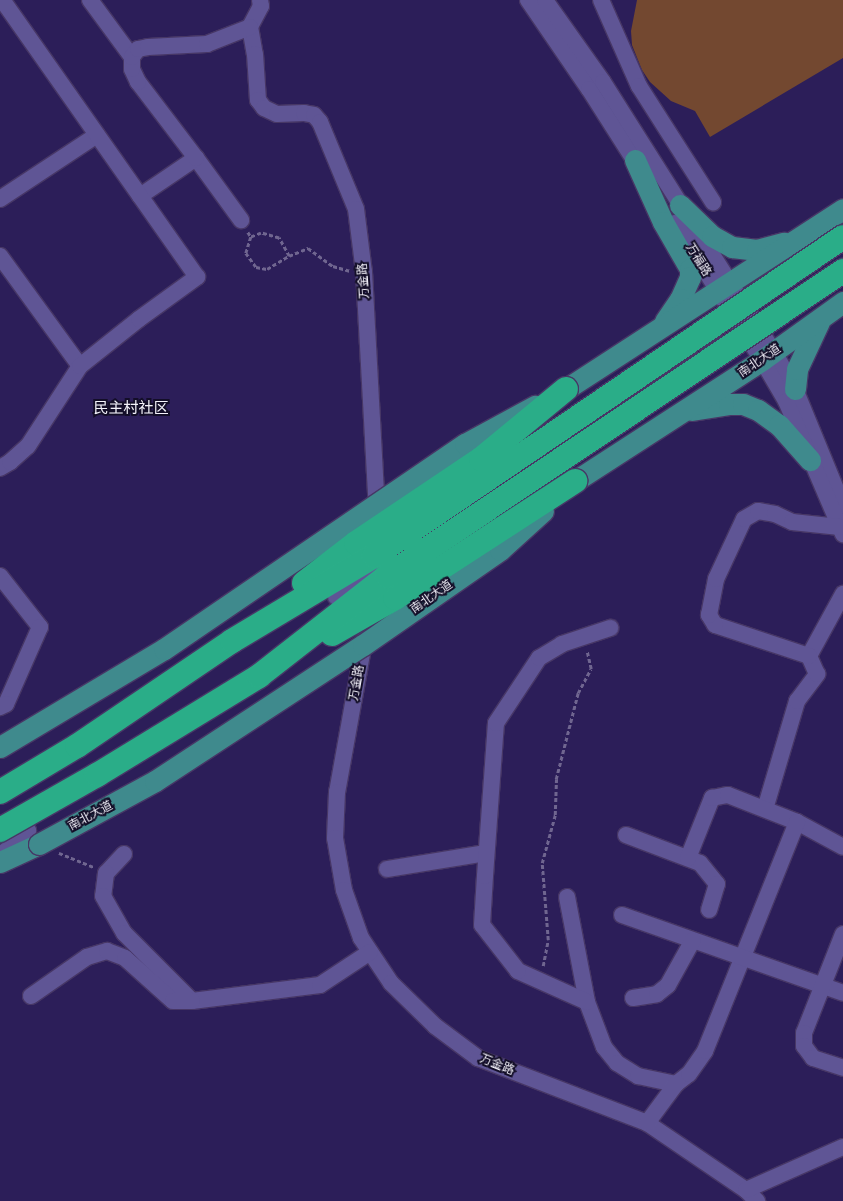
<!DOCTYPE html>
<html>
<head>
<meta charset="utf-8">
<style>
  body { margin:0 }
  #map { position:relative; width:843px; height:1201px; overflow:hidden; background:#2c1e59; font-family:Figtree,"Noto Sans SC",sans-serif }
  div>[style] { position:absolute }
  .green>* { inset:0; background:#734830 }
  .path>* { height:2.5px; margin-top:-1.25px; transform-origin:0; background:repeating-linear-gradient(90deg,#706690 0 4px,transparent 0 6.5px) }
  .roads { filter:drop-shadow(1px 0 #473766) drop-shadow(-1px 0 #473766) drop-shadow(0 1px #473766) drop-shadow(0 -1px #473766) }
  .minor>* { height:16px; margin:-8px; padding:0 8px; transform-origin:8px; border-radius:8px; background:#5f5595 }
  .major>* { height:21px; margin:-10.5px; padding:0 10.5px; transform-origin:10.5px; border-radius:10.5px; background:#3f8a8d }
  .bridges { filter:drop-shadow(1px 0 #473766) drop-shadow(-1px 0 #473766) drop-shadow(0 1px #473766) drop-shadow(0 -1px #473766) }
  .minor-bridge>* { height:16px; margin:-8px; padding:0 8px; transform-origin:8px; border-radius:8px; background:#5f5595 }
  .major-bridge>* { height:21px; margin:-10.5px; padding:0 10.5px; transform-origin:10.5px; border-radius:10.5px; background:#3f8a8d }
  .highway-bridge>* { height:24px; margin:-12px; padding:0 12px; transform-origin:12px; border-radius:12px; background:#2aad88 }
  span { translate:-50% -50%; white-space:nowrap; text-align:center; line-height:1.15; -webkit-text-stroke:4px #130e28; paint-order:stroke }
  .street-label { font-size:12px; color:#f4f3fb }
  .quarter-label { font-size:15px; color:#f4f3fb }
</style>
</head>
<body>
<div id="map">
  <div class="green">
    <div style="clip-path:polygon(637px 0,843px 0,843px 58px,710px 137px,695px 111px,671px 101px,650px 82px,642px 70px,632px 45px,631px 31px)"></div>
  </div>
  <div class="path">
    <div style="left:248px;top:232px;width:6px;rotate:59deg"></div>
    <div style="left:251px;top:237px;width:17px;rotate:107deg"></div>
    <div style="left:246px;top:253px;width:17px;rotate:54deg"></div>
    <div style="left:256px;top:267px;width:11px;rotate:10deg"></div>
    <div style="left:267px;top:269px;width:26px;rotate:-31deg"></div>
    <div style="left:289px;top:256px;width:21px;rotate:-119deg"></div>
    <div style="left:279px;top:238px;width:19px;rotate:-164deg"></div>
    <div style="left:261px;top:233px;width:11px;rotate:158deg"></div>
    <div style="left:289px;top:256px;width:21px;rotate:-23deg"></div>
    <div style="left:308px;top:248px;width:31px;rotate:36deg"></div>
    <div style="left:333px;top:266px;width:18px;rotate:16deg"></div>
    <div style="left:59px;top:853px;width:37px;rotate:22deg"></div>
    <div style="left:543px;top:966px;width:26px;rotate:-79deg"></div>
    <div style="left:548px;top:940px;width:77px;rotate:-94.5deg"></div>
    <div style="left:542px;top:863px;width:50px;rotate:-74.8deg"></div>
    <div style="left:555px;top:815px;width:36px;rotate:-88deg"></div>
    <div style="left:556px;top:779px;width:89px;rotate:-75.7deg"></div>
    <div style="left:578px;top:693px;width:27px;rotate:-62deg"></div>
    <div style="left:591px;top:669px;width:18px;rotate:-103deg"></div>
  </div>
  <div class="roads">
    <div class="minor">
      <div style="left:90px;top:0;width:71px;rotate:53.6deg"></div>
      <div style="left:260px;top:0;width:6px;rotate:81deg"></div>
      <div style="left:261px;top:6px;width:24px;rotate:118deg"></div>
      <div style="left:250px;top:27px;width:27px;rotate:80deg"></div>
      <div style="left:255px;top:54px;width:46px;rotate:86.3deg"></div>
      <div style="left:258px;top:100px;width:10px;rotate:53deg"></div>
      <div style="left:264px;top:108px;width:14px;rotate:25deg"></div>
      <div style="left:277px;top:114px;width:27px;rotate:-2deg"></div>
      <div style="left:304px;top:113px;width:10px;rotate:11deg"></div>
      <div style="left:314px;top:115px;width:9px;rotate:49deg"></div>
      <div style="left:320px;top:122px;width:94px;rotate:67.5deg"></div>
      <div style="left:356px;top:209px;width:64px;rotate:82.8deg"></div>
      <div style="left:364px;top:272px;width:242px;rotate:86.9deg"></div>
      <div style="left:528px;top:0;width:108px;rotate:55.6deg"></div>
      <div style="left:589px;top:89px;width:95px;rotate:57.5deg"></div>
      <div style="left:545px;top:0;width:100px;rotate:54.7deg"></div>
      <div style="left:603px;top:82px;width:320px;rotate:57.7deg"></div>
      <div style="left:774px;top:352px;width:43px;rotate:60.4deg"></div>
      <div style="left:795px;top:389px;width:126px;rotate:67.7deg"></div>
      <div style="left:601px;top:0;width:94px;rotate:66.2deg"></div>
      <div style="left:639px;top:86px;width:138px;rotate:57.5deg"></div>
      <div style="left:196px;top:158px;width:77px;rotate:54deg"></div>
      <div style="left:140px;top:196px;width:68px;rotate:-34.2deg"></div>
      <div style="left:196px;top:158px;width:96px;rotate:-127.3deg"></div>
      <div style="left:138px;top:82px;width:14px;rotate:-115deg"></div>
      <div style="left:132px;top:69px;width:12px;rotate:-90deg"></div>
      <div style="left:132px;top:57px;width:10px;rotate:-53deg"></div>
      <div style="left:138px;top:49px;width:10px;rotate:-11deg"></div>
      <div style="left:148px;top:47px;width:59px;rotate:-2.9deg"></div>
      <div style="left:207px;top:44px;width:46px;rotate:-21.6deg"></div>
      <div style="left:0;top:199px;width:116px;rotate:-33.4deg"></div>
      <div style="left:675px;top:223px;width:162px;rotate:57.6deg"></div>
      <div style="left:762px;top:360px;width:48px;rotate:59.7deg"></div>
      <div style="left:786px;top:401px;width:145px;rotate:66.8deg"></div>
      <div style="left:0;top:256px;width:136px;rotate:54deg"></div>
      <div style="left:0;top:468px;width:12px;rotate:-31deg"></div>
      <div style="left:10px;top:462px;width:24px;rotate:-42deg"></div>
      <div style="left:28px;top:446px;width:95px;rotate:-57deg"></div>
      <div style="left:80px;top:366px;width:75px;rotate:-38.5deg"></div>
      <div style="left:139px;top:319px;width:72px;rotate:-35.9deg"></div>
      <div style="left:197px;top:277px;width:339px;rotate:-125.1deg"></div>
      <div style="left:0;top:576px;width:65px;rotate:51.9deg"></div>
      <div style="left:40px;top:627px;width:84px;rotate:113.8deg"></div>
      <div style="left:6px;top:704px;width:7px;rotate:153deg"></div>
      <div style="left:365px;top:637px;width:158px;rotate:100.2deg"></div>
      <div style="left:337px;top:792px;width:46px;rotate:92.5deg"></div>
      <div style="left:335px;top:838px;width:53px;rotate:80.2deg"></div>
      <div style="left:344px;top:890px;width:51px;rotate:70.5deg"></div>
      <div style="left:361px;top:938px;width:54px;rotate:56.3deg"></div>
      <div style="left:391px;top:983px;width:62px;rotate:44.3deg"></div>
      <div style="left:435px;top:1026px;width:54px;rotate:36.7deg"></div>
      <div style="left:478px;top:1058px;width:181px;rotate:21deg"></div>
      <div style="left:647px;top:1123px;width:120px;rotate:34.1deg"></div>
      <div style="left:746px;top:1190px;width:16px;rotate:45deg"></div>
      <div style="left:809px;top:656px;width:71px;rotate:-61.3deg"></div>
      <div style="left:765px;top:809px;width:113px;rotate:-73.5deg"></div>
      <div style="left:797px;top:701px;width:34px;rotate:-53deg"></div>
      <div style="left:817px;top:674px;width:20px;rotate:-114deg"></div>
      <div style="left:809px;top:656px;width:99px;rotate:-161.7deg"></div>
      <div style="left:715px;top:625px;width:12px;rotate:-121deg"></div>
      <div style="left:709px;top:615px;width:37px;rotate:-79deg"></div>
      <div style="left:716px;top:579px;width:66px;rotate:-65deg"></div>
      <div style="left:744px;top:519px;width:16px;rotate:-30deg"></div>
      <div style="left:758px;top:511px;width:17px;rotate:10deg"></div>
      <div style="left:775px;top:514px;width:19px;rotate:25deg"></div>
      <div style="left:792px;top:522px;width:48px;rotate:5.9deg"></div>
      <div style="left:626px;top:835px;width:79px;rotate:20.7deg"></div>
      <div style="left:700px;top:863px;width:27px;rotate:51deg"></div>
      <div style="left:717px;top:884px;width:27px;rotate:107deg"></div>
      <div style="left:124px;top:854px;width:26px;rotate:133deg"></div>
      <div style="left:106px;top:873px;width:23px;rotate:97deg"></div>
      <div style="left:103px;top:896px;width:43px;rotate:60.4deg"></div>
      <div style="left:124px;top:933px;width:96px;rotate:45deg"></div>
      <div style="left:192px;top:1001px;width:129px;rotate:-7.1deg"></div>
      <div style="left:320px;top:985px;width:60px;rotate:-33.4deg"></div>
      <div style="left:0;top:856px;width:38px;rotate:-42deg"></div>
      <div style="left:688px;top:858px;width:65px;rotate:-68.2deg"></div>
      <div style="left:712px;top:798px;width:16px;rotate:-11deg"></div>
      <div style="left:728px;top:795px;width:74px;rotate:21.4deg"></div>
      <div style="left:797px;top:822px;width:52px;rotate:28.5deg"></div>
      <div style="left:387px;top:869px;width:100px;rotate:-9.2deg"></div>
      <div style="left:567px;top:897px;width:107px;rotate:79.2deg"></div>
      <div style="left:587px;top:1002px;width:48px;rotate:69.3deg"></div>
      <div style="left:604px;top:1047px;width:21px;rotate:51deg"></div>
      <div style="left:617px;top:1063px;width:25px;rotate:32deg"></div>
      <div style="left:638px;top:1076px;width:39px;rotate:12deg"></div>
      <div style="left:676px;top:1084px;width:16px;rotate:-38deg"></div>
      <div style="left:689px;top:1074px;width:28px;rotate:-55deg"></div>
      <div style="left:705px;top:1051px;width:247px;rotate:-68.1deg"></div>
      <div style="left:622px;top:915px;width:234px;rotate:19.4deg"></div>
      <div style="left:843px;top:934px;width:106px;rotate:111.5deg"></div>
      <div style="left:804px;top:1033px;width:13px;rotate:90deg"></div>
      <div style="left:804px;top:1046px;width:15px;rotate:53deg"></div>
      <div style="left:813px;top:1058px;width:32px;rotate:18deg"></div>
      <div style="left:31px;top:996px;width:68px;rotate:-34.9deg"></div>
      <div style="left:87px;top:957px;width:21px;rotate:-17deg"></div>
      <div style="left:107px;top:951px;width:19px;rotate:21deg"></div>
      <div style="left:125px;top:958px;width:64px;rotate:41.9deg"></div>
      <div style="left:173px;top:1001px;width:19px"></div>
      <div style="left:633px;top:998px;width:24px;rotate:-9deg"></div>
      <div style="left:657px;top:994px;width:14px;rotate:-39deg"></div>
      <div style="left:668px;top:985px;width:51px;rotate:-60.9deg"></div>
      <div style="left:587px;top:1002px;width:76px;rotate:-155.8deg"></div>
      <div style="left:518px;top:971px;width:58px;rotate:-128deg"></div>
      <div style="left:482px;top:925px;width:49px;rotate:-86.5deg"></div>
      <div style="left:485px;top:876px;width:153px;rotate:-85.9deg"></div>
      <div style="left:496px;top:723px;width:78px;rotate:-56.5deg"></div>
      <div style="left:539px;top:658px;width:27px;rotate:-31deg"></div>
      <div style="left:562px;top:644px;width:51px;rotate:-18.4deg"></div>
      <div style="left:647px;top:1123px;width:49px;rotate:-53.4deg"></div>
      <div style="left:746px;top:1190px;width:106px;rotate:-23.9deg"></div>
    </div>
    <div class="major">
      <div style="left:635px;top:160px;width:68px;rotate:65.7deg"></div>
      <div style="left:663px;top:222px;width:54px;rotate:60.1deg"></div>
      <div style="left:690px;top:269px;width:8px;rotate:90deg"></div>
      <div style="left:690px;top:277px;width:24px;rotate:114deg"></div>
      <div style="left:680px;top:299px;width:27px;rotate:124deg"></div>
      <div style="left:680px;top:205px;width:45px;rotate:44.1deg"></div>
      <div style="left:712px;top:236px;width:23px;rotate:29deg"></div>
      <div style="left:732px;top:247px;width:25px;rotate:7deg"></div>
      <div style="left:757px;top:250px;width:28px;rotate:-15deg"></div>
      <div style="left:566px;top:389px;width:330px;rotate:-33deg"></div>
      <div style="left:795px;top:389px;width:20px;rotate:-84deg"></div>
      <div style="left:797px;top:369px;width:52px;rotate:-64.9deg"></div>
      <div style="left:692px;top:410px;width:37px;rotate:-9deg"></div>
      <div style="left:729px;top:404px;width:14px"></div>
      <div style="left:743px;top:404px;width:16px;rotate:22deg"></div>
      <div style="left:758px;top:410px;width:26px;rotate:36deg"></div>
      <div style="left:779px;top:425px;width:47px;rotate:48.5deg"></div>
      <div style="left:575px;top:481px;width:223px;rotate:-32.9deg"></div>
      <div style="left:762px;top:360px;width:100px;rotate:-35.6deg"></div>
      <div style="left:0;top:862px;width:43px;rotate:-24.8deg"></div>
    </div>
  </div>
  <div class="bridges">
    <div class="minor-bridge">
      <div style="left:336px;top:597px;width:60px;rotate:-33.4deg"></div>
    </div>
    <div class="major-bridge">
      <div style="left:0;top:747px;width:191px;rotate:-30.9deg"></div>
      <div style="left:164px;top:649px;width:364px;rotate:-34.3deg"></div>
      <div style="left:465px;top:444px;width:80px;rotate:-28.5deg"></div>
      <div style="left:39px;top:844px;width:132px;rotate:-28.5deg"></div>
      <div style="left:155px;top:781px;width:249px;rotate:-33.2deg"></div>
      <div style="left:363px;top:645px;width:167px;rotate:-34.7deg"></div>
      <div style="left:500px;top:550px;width:58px;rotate:-42.2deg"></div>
    </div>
    <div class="highway-bridge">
      <div style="left:304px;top:583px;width:66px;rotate:-37.6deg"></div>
      <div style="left:356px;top:543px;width:151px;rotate:-33.9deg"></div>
      <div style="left:481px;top:459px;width:110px;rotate:-39.5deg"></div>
      <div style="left:332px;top:634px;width:73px;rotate:-29.7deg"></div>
      <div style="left:395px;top:598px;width:215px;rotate:-33deg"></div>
      <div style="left:0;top:792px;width:90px;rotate:-30.9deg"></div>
      <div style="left:77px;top:746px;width:187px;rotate:-34.1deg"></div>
      <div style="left:232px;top:641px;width:165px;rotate:-30.9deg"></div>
      <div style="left:374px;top:556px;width:567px;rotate:-34.22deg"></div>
      <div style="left:0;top:830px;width:112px;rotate:-29.6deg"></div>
      <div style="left:97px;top:775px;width:190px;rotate:-31.4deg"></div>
      <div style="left:259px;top:676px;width:162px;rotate:-38deg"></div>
      <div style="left:387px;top:576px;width:549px;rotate:-33.78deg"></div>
    </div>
  </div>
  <div class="street-label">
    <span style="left:698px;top:260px;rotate:58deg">万福路</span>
    <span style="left:364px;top:281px;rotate:-94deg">万金路</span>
    <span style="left:760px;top:361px;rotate:-34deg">南北大道</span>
    <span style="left:432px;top:597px;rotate:-35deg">南北大道</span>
    <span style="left:357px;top:683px;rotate:-80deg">万金路</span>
    <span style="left:91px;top:816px;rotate:-28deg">南北大道</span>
    <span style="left:497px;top:1065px;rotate:22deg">万金路</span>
  </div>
  <div class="quarter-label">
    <span style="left:131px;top:409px">民主村社区</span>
  </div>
</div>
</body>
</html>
